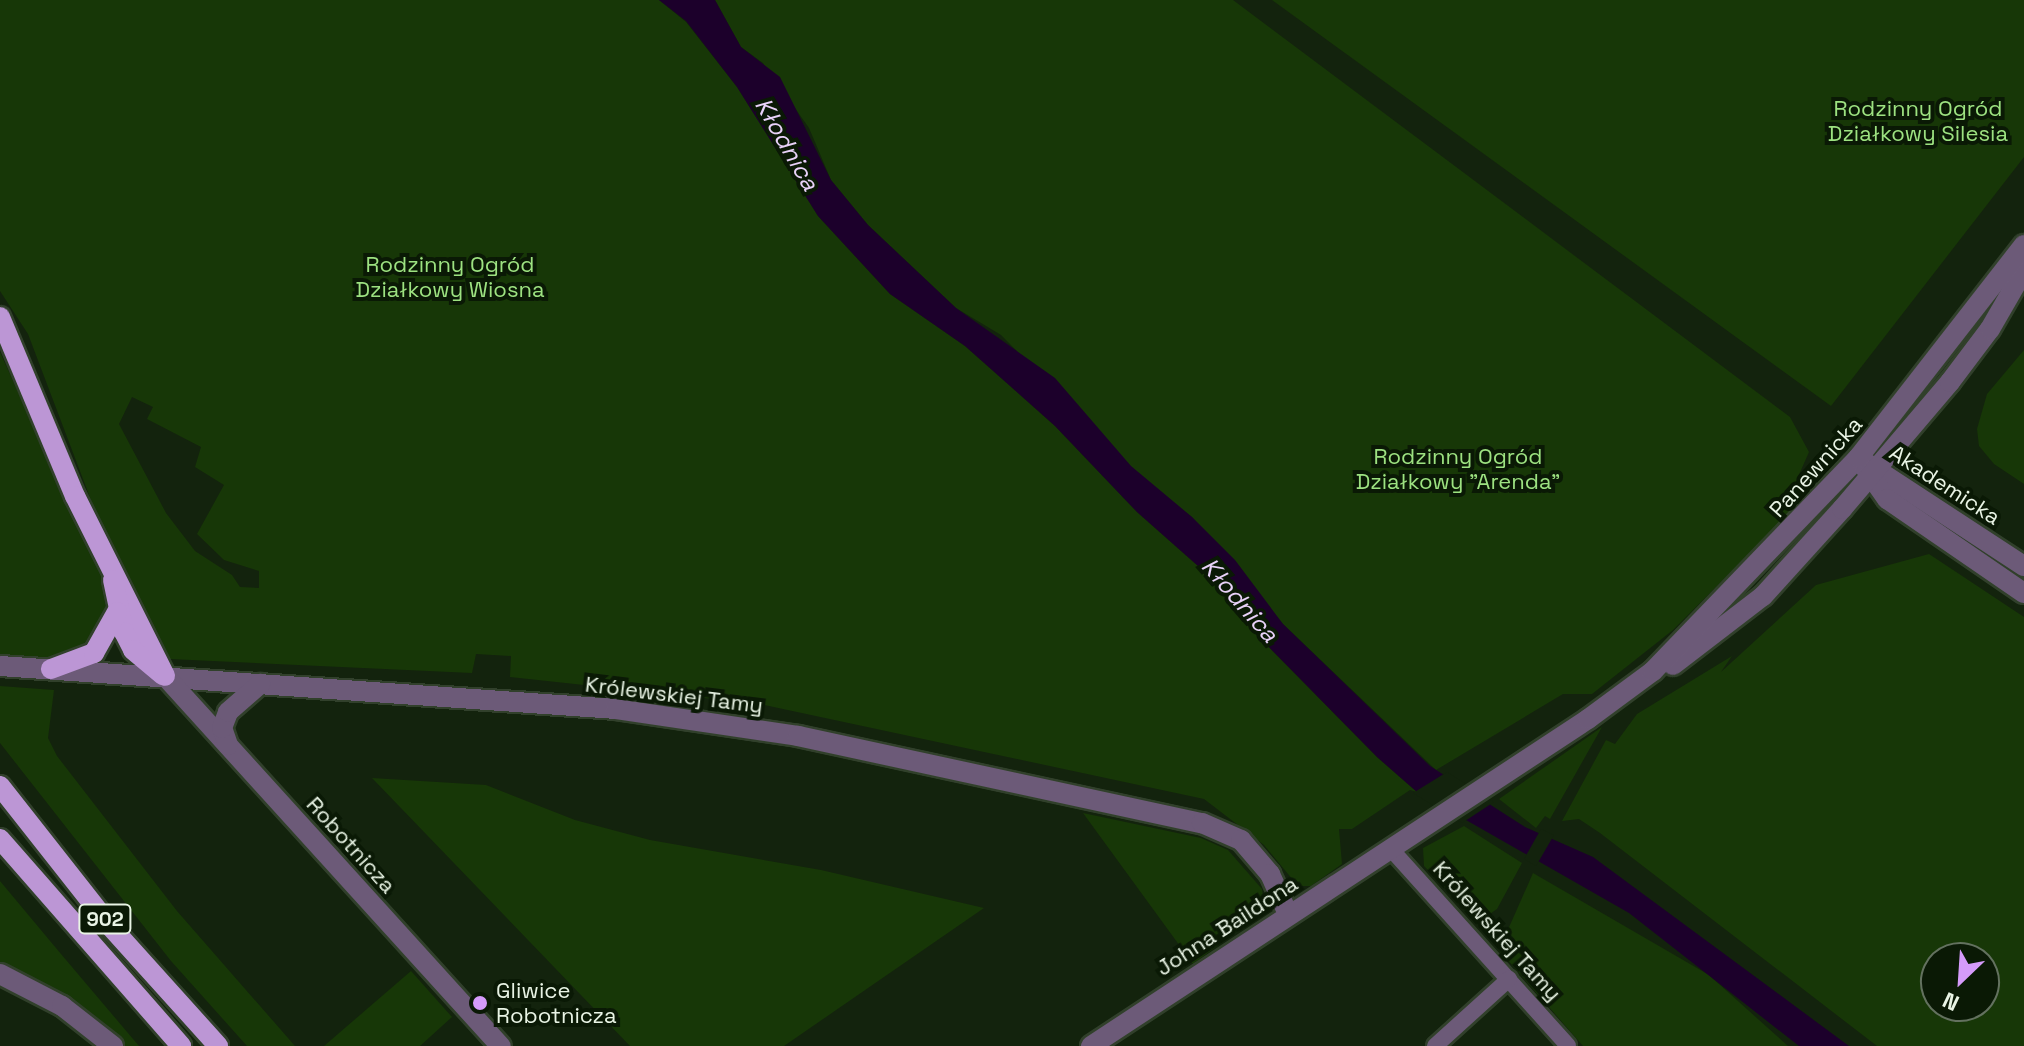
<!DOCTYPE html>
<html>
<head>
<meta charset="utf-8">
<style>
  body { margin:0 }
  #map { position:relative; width:2024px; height:1046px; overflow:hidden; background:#13230d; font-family:"Space Grotesk",sans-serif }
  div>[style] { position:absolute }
  .green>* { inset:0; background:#173707 }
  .water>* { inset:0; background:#1c002b }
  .pier>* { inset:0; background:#13230d }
  .roads { filter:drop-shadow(2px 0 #31402b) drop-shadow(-2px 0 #31402b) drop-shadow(0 2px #31402b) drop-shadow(0 -2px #31402b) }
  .minor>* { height:16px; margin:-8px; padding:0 8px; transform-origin:8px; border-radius:8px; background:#6c5a78 }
  .tertiary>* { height:20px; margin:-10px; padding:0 10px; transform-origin:10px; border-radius:10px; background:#6c5a78 }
  .primary>* { height:20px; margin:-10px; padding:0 10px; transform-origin:10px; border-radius:10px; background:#bc96d5 }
  .dots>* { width:22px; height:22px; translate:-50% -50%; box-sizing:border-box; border:4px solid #0a1905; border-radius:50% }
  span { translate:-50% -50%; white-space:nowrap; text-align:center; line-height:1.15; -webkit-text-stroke:8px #0a1905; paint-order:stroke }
  .shield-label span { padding:2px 6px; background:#0a1905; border:2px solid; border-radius:6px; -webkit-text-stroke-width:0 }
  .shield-label { font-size:20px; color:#e9f4e5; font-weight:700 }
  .park-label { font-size:22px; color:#9de281 }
  .street-label { font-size:22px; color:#e9f4e5 }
  .poi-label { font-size:22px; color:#e9f4e5 }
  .left { translate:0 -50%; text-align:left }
  .water-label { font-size:24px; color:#e9d2f9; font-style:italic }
  .north { position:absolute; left:1920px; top:942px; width:80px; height:80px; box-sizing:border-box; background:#0a1905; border:2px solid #63715f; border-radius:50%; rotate:205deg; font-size:22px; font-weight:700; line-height:32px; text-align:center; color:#e9f4e5 }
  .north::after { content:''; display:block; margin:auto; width:28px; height:36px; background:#d59bfa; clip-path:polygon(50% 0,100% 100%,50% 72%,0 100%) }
</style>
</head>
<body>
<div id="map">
  <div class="green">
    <div style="clip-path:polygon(evenodd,0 0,659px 0,686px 22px,737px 87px,818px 216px,890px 294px,965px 346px,1055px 426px,1137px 512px,1215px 581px,1252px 630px,1377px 757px,1417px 792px,1410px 790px,1352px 829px,1339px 829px,1342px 864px,1311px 886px,1298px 886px,1264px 845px,1204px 799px,760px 704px,510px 677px,511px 656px,476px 654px,472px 673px,170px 659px,157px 645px,108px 545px,28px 334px,0 291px,0 0,132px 397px,153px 407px,147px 419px,201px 447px,195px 467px,224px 485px,197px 534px,224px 560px,259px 571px,259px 588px,240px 587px,232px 575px,195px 551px,166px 513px,119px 424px,132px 397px)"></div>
    <div style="clip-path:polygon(715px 0,1233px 0,1790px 417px,1809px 452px,1798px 477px,1808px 495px,1673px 630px,1592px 694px,1563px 694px,1436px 770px,1283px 624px,1192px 517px,1150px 486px,1001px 335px,956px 308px,868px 225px,831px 180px,809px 128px,763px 63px,741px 47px)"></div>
    <div style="clip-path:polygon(1272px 0,2024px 0,2024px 157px,1831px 406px)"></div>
    <div style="clip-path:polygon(2024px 350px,2024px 484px,1994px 464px,1979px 446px,1977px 429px,1987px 394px)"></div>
    <div style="clip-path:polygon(0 352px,110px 595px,100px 640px,56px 660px,0 656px)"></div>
    <div style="clip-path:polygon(evenodd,1929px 554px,2024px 617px,2024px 1046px,1877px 1046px,1600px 833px,1579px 819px,1562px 821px,1606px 740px,1615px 744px,1637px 714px,1732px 656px,1721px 672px,1816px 585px,1929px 554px,1984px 958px,1984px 1006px,1936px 1006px,1936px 958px,1984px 958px)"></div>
    <div style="clip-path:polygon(0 686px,54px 690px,48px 738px,57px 756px,177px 911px,295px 1046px,247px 1046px,171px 961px,0 743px)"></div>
    <div style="clip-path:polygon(1602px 727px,1550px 819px,1545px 816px,1536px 828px,1499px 799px)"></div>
    <div style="clip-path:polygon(372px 778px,486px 785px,575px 820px,650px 840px,821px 870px,984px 908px,784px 1046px,630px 1046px)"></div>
    <div style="clip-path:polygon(1083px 813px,1201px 838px,1228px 850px,1262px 889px,1264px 902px,1258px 915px,1193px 964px)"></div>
    <div style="clip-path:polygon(1464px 826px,1522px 863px,1497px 909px,1487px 916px,1471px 914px,1424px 866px,1423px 848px)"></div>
    <div style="clip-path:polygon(1533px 873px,1709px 975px,1788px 1046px,1583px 1046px,1499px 950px)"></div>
    <div style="clip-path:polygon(0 881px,61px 954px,139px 1046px,125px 1046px,61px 992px,0 964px)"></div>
    <div style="clip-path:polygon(411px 971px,452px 1017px,420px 1046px,324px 1046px)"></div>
  </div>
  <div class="water">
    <div style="clip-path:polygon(659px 0,715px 0,741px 47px,780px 77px,831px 180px,868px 225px,956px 308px,1055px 378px,1131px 466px,1192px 517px,1235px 560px,1283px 624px,1430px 766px,1525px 827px,1593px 857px,1849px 1046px,1799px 1046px,1629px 913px,1417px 792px,1377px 757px,1252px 630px,1215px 581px,1137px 512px,1055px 426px,965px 346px,890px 294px,818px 216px,737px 87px,686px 21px)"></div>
  </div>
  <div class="pier">
    <div style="clip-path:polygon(1447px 772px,1494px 802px,1462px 823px,1413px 793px)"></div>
    <div style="clip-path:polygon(1541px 829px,1554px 835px,1536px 866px,1524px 859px)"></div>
  </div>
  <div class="roads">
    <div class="minor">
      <div style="left:1390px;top:848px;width:266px;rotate:48deg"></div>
      <div style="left:1435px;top:1046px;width:100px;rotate:-42.2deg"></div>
    </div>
    <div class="tertiary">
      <div style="left:1865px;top:462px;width:190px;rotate:33.2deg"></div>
      <div style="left:1863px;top:465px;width:42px;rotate:54.8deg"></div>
      <div style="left:1887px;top:499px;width:166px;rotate:34.5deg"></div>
      <div style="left:1673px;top:665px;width:113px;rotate:-37.5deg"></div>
      <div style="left:1763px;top:596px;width:118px;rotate:-47.8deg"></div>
      <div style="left:1842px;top:509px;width:167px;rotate:-49.6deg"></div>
      <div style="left:1950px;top:382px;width:66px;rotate:-53deg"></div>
      <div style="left:1990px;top:329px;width:68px;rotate:-60deg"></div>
      <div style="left:0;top:666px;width:617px;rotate:3.99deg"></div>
      <div style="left:616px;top:709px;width:184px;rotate:8.4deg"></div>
      <div style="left:798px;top:736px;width:413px;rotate:12.2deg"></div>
      <div style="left:1202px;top:823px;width:43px;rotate:23.6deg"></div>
      <div style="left:1241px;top:840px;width:45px;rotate:49.5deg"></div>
      <div style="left:1270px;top:874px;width:44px;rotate:65.8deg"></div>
      <div style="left:165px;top:676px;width:500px;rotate:47.8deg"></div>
      <div style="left:228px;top:745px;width:18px;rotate:-109deg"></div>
      <div style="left:222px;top:728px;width:17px;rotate:-69deg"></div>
      <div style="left:228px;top:712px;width:43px;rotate:-41.2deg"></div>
      <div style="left:0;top:974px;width:70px;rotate:27.3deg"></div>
      <div style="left:62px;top:1006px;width:65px;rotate:38.1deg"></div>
      <div style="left:1091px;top:1046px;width:595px;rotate:-33.34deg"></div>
      <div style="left:1588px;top:719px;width:81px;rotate:-36.4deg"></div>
      <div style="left:1653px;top:671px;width:296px;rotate:-46.1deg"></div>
      <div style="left:1858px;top:458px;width:270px;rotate:-52.1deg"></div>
    </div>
    <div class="primary">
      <div style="left:0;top:317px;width:194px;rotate:67.3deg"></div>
      <div style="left:75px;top:496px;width:201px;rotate:63.4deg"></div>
      <div style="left:113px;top:580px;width:53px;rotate:78.1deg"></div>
      <div style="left:124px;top:632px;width:20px;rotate:63deg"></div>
      <div style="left:133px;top:650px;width:39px;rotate:40deg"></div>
      <div style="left:51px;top:669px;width:46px;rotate:-20.4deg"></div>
      <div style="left:94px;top:653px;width:47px;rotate:-60.7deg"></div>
      <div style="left:0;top:786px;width:179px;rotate:51.8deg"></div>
      <div style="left:111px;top:927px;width:160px;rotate:48deg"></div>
      <div style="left:0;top:839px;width:275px;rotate:48.8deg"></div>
    </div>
  </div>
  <div class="dots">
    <div style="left:480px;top:1003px;background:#d59bfa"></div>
  </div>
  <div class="shield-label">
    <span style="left:105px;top:919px">902</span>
  </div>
  <div class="park-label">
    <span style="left:1918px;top:121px">Rodzinny Ogród<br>Działkowy Silesia</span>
    <span style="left:450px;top:277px">Rodzinny Ogród<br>Działkowy Wiosna</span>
    <span style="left:1458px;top:469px">Rodzinny Ogród<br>Działkowy "Arenda"</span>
  </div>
  <div class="street-label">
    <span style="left:1816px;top:467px;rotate:-48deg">Panewnicka</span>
    <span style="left:1945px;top:485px;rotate:33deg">Akademicka</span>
    <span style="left:674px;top:695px;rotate:7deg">Królewskiej Tamy</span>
    <span style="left:351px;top:845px;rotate:48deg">Robotnicza</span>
    <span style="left:1227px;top:926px;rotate:-33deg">Johna Baildona</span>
    <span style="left:1497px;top:931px;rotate:48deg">Królewskiej Tamy</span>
  </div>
  <div class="poi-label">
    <span class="left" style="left:496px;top:1003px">Gliwice<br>Robotnicza</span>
  </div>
  <div class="water-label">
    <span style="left:787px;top:144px;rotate:60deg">Kłodnica</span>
    <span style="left:1240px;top:600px;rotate:49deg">Kłodnica</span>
  </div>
  <div class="north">N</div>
</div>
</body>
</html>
